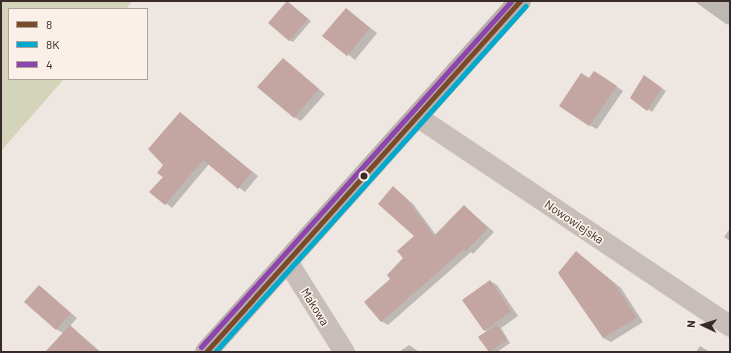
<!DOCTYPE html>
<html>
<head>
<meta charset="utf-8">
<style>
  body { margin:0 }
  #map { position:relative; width:731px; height:353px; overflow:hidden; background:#eee6e1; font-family:Barlow,sans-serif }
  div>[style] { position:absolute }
  .green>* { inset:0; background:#d3d4ba }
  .shadow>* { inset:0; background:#0003 }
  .building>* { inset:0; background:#c3a6a1 }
  .street>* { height:21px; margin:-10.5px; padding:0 10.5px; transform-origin:10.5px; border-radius:10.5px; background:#c7beba }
  .secondary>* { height:22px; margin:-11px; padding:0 11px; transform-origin:11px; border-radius:11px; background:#b8aeaa }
  .bus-1>* { height:5px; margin:-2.5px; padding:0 2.5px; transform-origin:2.5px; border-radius:2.5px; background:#7a4b2a }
  .bus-2>* { height:5px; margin:-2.5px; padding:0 2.5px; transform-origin:2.5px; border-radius:2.5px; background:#00a9ce }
  .bus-3>* { height:5px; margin:-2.5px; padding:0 2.5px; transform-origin:2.5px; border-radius:2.5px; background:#8e44ad }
  .dots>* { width:11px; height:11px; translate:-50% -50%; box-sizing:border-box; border:2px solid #fbf0e8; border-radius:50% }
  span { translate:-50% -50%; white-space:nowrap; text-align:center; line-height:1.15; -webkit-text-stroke:3.5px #fbf0e8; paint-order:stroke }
  .street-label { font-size:12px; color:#392a28 }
  .frame { position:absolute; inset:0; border:2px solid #392a28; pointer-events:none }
  .legend { position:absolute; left:8px; top:8px; width:140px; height:72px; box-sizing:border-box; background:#fbf0e8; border:1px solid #ada19b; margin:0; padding:5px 7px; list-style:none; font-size:12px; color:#392a28 }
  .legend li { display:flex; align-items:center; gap:8px; height:20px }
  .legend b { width:20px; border:1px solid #ada19b }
  .north { position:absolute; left:683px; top:305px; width:40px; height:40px; -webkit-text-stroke:3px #fbf0e8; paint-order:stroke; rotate:274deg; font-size:11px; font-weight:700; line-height:16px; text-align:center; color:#392a28 }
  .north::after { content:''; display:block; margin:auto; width:14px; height:18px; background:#392a28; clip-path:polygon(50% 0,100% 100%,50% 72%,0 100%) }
</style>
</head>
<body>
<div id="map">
  <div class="green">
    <div style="clip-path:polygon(1px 1px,133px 1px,126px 9px,9px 9px,9px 79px,64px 79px,1px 151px)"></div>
  </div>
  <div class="shadow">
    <div style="clip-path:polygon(694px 1px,730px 1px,730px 25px,726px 24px)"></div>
    <div style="clip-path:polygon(288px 2px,311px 21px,293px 42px,289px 40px)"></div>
    <div style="clip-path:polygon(346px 9px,377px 33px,355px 60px,324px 35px)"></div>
    <div style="clip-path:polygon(283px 59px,325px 94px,301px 121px,294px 117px)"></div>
    <div style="clip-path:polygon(602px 76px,623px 91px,597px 129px,589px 125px,590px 79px)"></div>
    <div style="clip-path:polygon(648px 79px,666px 91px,652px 112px,631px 98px)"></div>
    <div style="clip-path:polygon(180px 113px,258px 176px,245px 192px,209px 164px,172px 208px,151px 192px,165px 177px,165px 165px)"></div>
    <div style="clip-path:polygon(393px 187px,413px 204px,436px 235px,464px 206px,494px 232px,473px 254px,471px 252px,388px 325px,381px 321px,391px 279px,416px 236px)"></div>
    <div style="clip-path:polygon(730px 229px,730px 241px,724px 237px)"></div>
    <div style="clip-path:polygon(576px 252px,621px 288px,643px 322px,611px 342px,603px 338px)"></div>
    <div style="clip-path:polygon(490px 281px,497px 285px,518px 316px,501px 328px,510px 343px,497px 352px,490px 352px,479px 337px,487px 331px,485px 330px)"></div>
    <div style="clip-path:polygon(39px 287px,77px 318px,70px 326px,101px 352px,46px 352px,63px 333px,56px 329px)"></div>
    <div style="clip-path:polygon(409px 345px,419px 352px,399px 352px)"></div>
    <div style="clip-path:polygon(700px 346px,708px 351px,710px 352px,696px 352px)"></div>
  </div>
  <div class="building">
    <div style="clip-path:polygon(287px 1px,308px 19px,289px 41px,268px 23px)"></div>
    <div style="clip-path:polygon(346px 8px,370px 28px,347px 56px,322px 36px)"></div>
    <div style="clip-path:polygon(283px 58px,319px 89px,294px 118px,257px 87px)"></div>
    <div style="clip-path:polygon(594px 71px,617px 86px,589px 126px,559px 106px,581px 73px,589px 78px)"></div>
    <div style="clip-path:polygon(644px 75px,662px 88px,647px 111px,630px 98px)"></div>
    <div style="clip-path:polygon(180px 112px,252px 172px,238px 189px,203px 160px,165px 205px,149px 192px,163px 177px,157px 173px,163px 165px,148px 149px)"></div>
    <div style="clip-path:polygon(393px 186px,407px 199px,434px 236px,464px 205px,488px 228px,466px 251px,464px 249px,381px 322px,364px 302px,390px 279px,387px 275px,403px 258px,397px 251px,414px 236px,378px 204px)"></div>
    <div style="clip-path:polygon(576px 251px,614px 283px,637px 318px,603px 338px,558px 273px)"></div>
    <div style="clip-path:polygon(490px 280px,511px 311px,484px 331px,462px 300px)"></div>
    <div style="clip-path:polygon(39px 285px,71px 313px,56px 330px,24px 302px)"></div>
    <div style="clip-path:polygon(497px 324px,507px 340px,489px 352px,478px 337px)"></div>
    <div style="clip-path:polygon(70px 325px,99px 352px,45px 352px)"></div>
  </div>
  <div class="street">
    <div style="left:418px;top:117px;width:376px;rotate:33.8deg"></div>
    <div style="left:287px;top:261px;width:107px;rotate:57.9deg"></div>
  </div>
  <div class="secondary">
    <div style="left:206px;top:352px;width:471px;rotate:-48.2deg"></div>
  </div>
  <div class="bus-1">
    <div style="left:206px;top:352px;width:471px;rotate:-48.2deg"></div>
  </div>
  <div class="bus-2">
    <div style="left:215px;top:352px;width:465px;rotate:-48.1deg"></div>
  </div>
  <div class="bus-3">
    <div style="left:201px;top:347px;width:465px;rotate:-48.1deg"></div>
  </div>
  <div class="dots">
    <div style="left:364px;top:176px;background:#392a28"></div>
  </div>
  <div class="street-label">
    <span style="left:574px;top:222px;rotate:34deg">Nowowiejska</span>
    <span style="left:315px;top:307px;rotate:58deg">Makowa</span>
  </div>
  <div class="frame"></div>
  <ul class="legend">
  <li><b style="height:5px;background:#7a4b2a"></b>8</li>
  <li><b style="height:5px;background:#00a9ce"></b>8K</li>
  <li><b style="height:5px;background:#8e44ad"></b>4</li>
  </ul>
  <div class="north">N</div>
</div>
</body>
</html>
